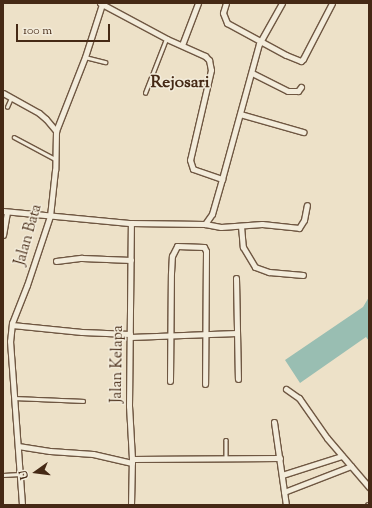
<!DOCTYPE html>
<html>
<head>
<meta charset="utf-8">
<style>
  body { margin:0 }
  #map { position:relative; width:372px; height:508px; overflow:hidden; background:#ede1c8; font-family:"Sorts Mill Goudy",serif }
  div>[style] { position:absolute }
  .water>* { inset:0; background:#99beb2 }
  .roads { filter:drop-shadow(1px 0 #6f5742) drop-shadow(-1px 0 #6f5742) drop-shadow(0 1px #6f5742) drop-shadow(0 -1px #6f5742) }
  .lane>* { height:2.5px; margin:-1.25px; padding:0 1.25px; transform-origin:1.25px; border-radius:1.25px; background:#f3ecdb }
  .street>* { height:5px; margin:-2.5px; padding:0 2.5px; transform-origin:2.5px; border-radius:2.5px; background:#f3ecdb }
  span { translate:-50% -50%; white-space:nowrap; text-align:center; line-height:1.15; -webkit-text-stroke:3px #f3ecdb; paint-order:stroke }
  .street-label { font-size:15px; color:#452915 }
  .quarter-label { font-size:17px; color:#452915; font-weight:700 }
  .frame { position:absolute; inset:0; border:4px solid #452915; pointer-events:none }
  .north { position:absolute; left:16px; top:452px; width:40px; height:40px; -webkit-text-stroke:3px #f3ecdb; paint-order:stroke; rotate:256deg; font-size:11px; font-weight:700; line-height:16px; text-align:center; color:#452915 }
  .north::after { content:''; display:block; margin:auto; width:14px; height:18px; background:#452915; clip-path:polygon(50% 0,100% 100%,50% 72%,0 100%) }
  .scale { position:absolute; left:16px; top:24px; width:94px; height:18px; box-sizing:border-box; border:2px solid #452915; border-top:0; padding-left:5px; font-size:12px; line-height:14px; white-space:nowrap; color:#452915; -webkit-text-stroke:3px #f3ecdb; paint-order:stroke }
</style>
</head>
<body>
<div id="map">
  <div class="water">
    <div style="clip-path:polygon(369px 297px,369px 341px,366px 337px,300px 383px,285px 360px,363px 307px)"></div>
  </div>
  <div class="roads">
    <div class="lane">
      <div style="left:85px;top:57px;width:21px;rotate:14deg"></div>
      <div style="left:145px;top:93px;width:58px;rotate:-68.7deg"></div>
      <div style="left:7px;top:107px;width:10px;rotate:-66deg"></div>
      <div style="left:14px;top:137px;width:47px;rotate:28.2deg"></div>
      <div style="left:15px;top:398px;width:68px;rotate:2.5deg"></div>
      <div style="left:226px;top:440px;width:17px;rotate:90deg"></div>
      <div style="left:3px;top:475px;width:17px;rotate:-3deg"></div>
    </div>
    <div class="street">
      <div style="left:100px;top:3px;width:76px;rotate:28.2deg"></div>
      <div style="left:167px;top:39px;width:42px;rotate:24.1deg"></div>
      <div style="left:205px;top:56px;width:6px;rotate:45deg"></div>
      <div style="left:209px;top:60px;width:10px;rotate:79deg"></div>
      <div style="left:211px;top:70px;width:92px;rotate:103.1deg"></div>
      <div style="left:190px;top:160px;width:9px;rotate:72deg"></div>
      <div style="left:193px;top:169px;width:31px;rotate:19deg"></div>
      <div style="left:226px;top:3px;width:10px;rotate:107deg"></div>
      <div style="left:223px;top:13px;width:11px;rotate:68deg"></div>
      <div style="left:227px;top:23px;width:67px;rotate:28.5deg"></div>
      <div style="left:286px;top:55px;width:16px;rotate:22deg"></div>
      <div style="left:301px;top:61px;width:3px;rotate:-45deg"></div>
      <div style="left:303px;top:59px;width:63px;rotate:-62.6deg"></div>
      <div style="left:182px;top:45px;width:45px;rotate:-69.1deg"></div>
      <div style="left:252px;top:73px;width:40px;rotate:26.6deg"></div>
      <div style="left:288px;top:91px;width:10px"></div>
      <div style="left:298px;top:91px;width:5px;rotate:-53deg"></div>
      <div style="left:3px;top:93px;width:41px;rotate:29.1deg"></div>
      <div style="left:39px;top:113px;width:9px;rotate:41deg"></div>
      <div style="left:46px;top:119px;width:16px;rotate:50deg"></div>
      <div style="left:56px;top:131px;width:39px;rotate:91deg"></div>
      <div style="left:55px;top:170px;width:46px;rotate:96.2deg"></div>
      <div style="left:50px;top:216px;width:73px;rotate:108.4deg"></div>
      <div style="left:27px;top:285px;width:41px;rotate:111.5deg"></div>
      <div style="left:12px;top:323px;width:18px;rotate:96deg"></div>
      <div style="left:10px;top:341px;width:164px;rotate:85.8deg"></div>
      <div style="left:240px;top:114px;width:66px;rotate:15.9deg"></div>
      <div style="left:56px;top:131px;width:79px;rotate:-68.6deg"></div>
      <div style="left:85px;top:57px;width:56px;rotate:-72.2deg"></div>
      <div style="left:3px;top:211px;width:129px;rotate:5.4deg"></div>
      <div style="left:131px;top:223px;width:74px;rotate:0.8deg"></div>
      <div style="left:205px;top:224px;width:12px;rotate:-55deg"></div>
      <div style="left:212px;top:214px;width:36px;rotate:-74deg"></div>
      <div style="left:222px;top:179px;width:140px;rotate:-74.7deg"></div>
      <div style="left:259px;top:44px;width:47px;rotate:-60.7deg"></div>
      <div style="left:205px;top:224px;width:16px;rotate:11deg"></div>
      <div style="left:221px;top:227px;width:41px;rotate:-4.2deg"></div>
      <div style="left:262px;top:224px;width:37px;rotate:6deg"></div>
      <div style="left:299px;top:228px;width:9px;rotate:-58deg"></div>
      <div style="left:304px;top:220px;width:15px;rotate:-79deg"></div>
      <div style="left:241px;top:226px;width:21px;rotate:85deg"></div>
      <div style="left:243px;top:247px;width:23px;rotate:59deg"></div>
      <div style="left:255px;top:267px;width:15px;rotate:20deg"></div>
      <div style="left:269px;top:272px;width:34px;rotate:5deg"></div>
      <div style="left:3px;top:235px;width:23px;rotate:-80deg"></div>
      <div style="left:56px;top:261px;width:26px;rotate:-7deg"></div>
      <div style="left:82px;top:258px;width:49px;rotate:2.3deg"></div>
      <div style="left:236px;top:278px;width:101px;rotate:88.9deg"></div>
      <div style="left:12px;top:325px;width:70px;rotate:5.7deg"></div>
      <div style="left:82px;top:332px;width:48px;rotate:2.4deg"></div>
      <div style="left:130px;top:337px;width:107px;rotate:-2.1deg"></div>
      <div style="left:170px;top:381px;width:108px;rotate:-89.5deg"></div>
      <div style="left:171px;top:273px;width:17px;rotate:-87deg"></div>
      <div style="left:172px;top:256px;width:11px;rotate:-63deg"></div>
      <div style="left:177px;top:246px;width:27px;rotate:2deg"></div>
      <div style="left:204px;top:247px;width:4px;rotate:63deg"></div>
      <div style="left:206px;top:251px;width:133px;rotate:90.4deg"></div>
      <div style="left:286px;top:389px;width:16px;rotate:35deg"></div>
      <div style="left:299px;top:398px;width:49px;rotate:55deg"></div>
      <div style="left:327px;top:438px;width:65px;rotate:49.4deg"></div>
      <div style="left:274px;top:422px;width:84px;rotate:81.8deg"></div>
      <div style="left:18px;top:446px;width:32px;rotate:9deg"></div>
      <div style="left:50px;top:451px;width:43px;rotate:4deg"></div>
      <div style="left:93px;top:454px;width:40px;rotate:13deg"></div>
      <div style="left:132px;top:459px;width:148px;rotate:-0.4deg"></div>
      <div style="left:282px;top:475px;width:63px;rotate:-17.6deg"></div>
      <div style="left:284px;top:492px;width:72px;rotate:-21.2deg"></div>
      <div style="left:131px;top:505px;width:46px;rotate:-88.8deg"></div>
      <div style="left:132px;top:459px;width:53px;rotate:-93.2deg"></div>
      <div style="left:129px;top:406px;width:183px;rotate:-89.4deg"></div>
      <div style="left:368px;top:505px;width:1px"></div>
    </div>
  </div>
  <div class="street-label">
    <span style="left:29px;top:235px;rotate:-74deg">Jalan Bata</span>
    <span style="left:118px;top:364px;rotate:-89deg">Jalan Kelapa</span>
  </div>
  <div class="quarter-label">
    <span style="left:180px;top:84px">Rejosari</span>
  </div>
  <div class="frame"></div>
  <div class="north">U</div>
  <div class="scale">100 m</div>
</div>
</body>
</html>
